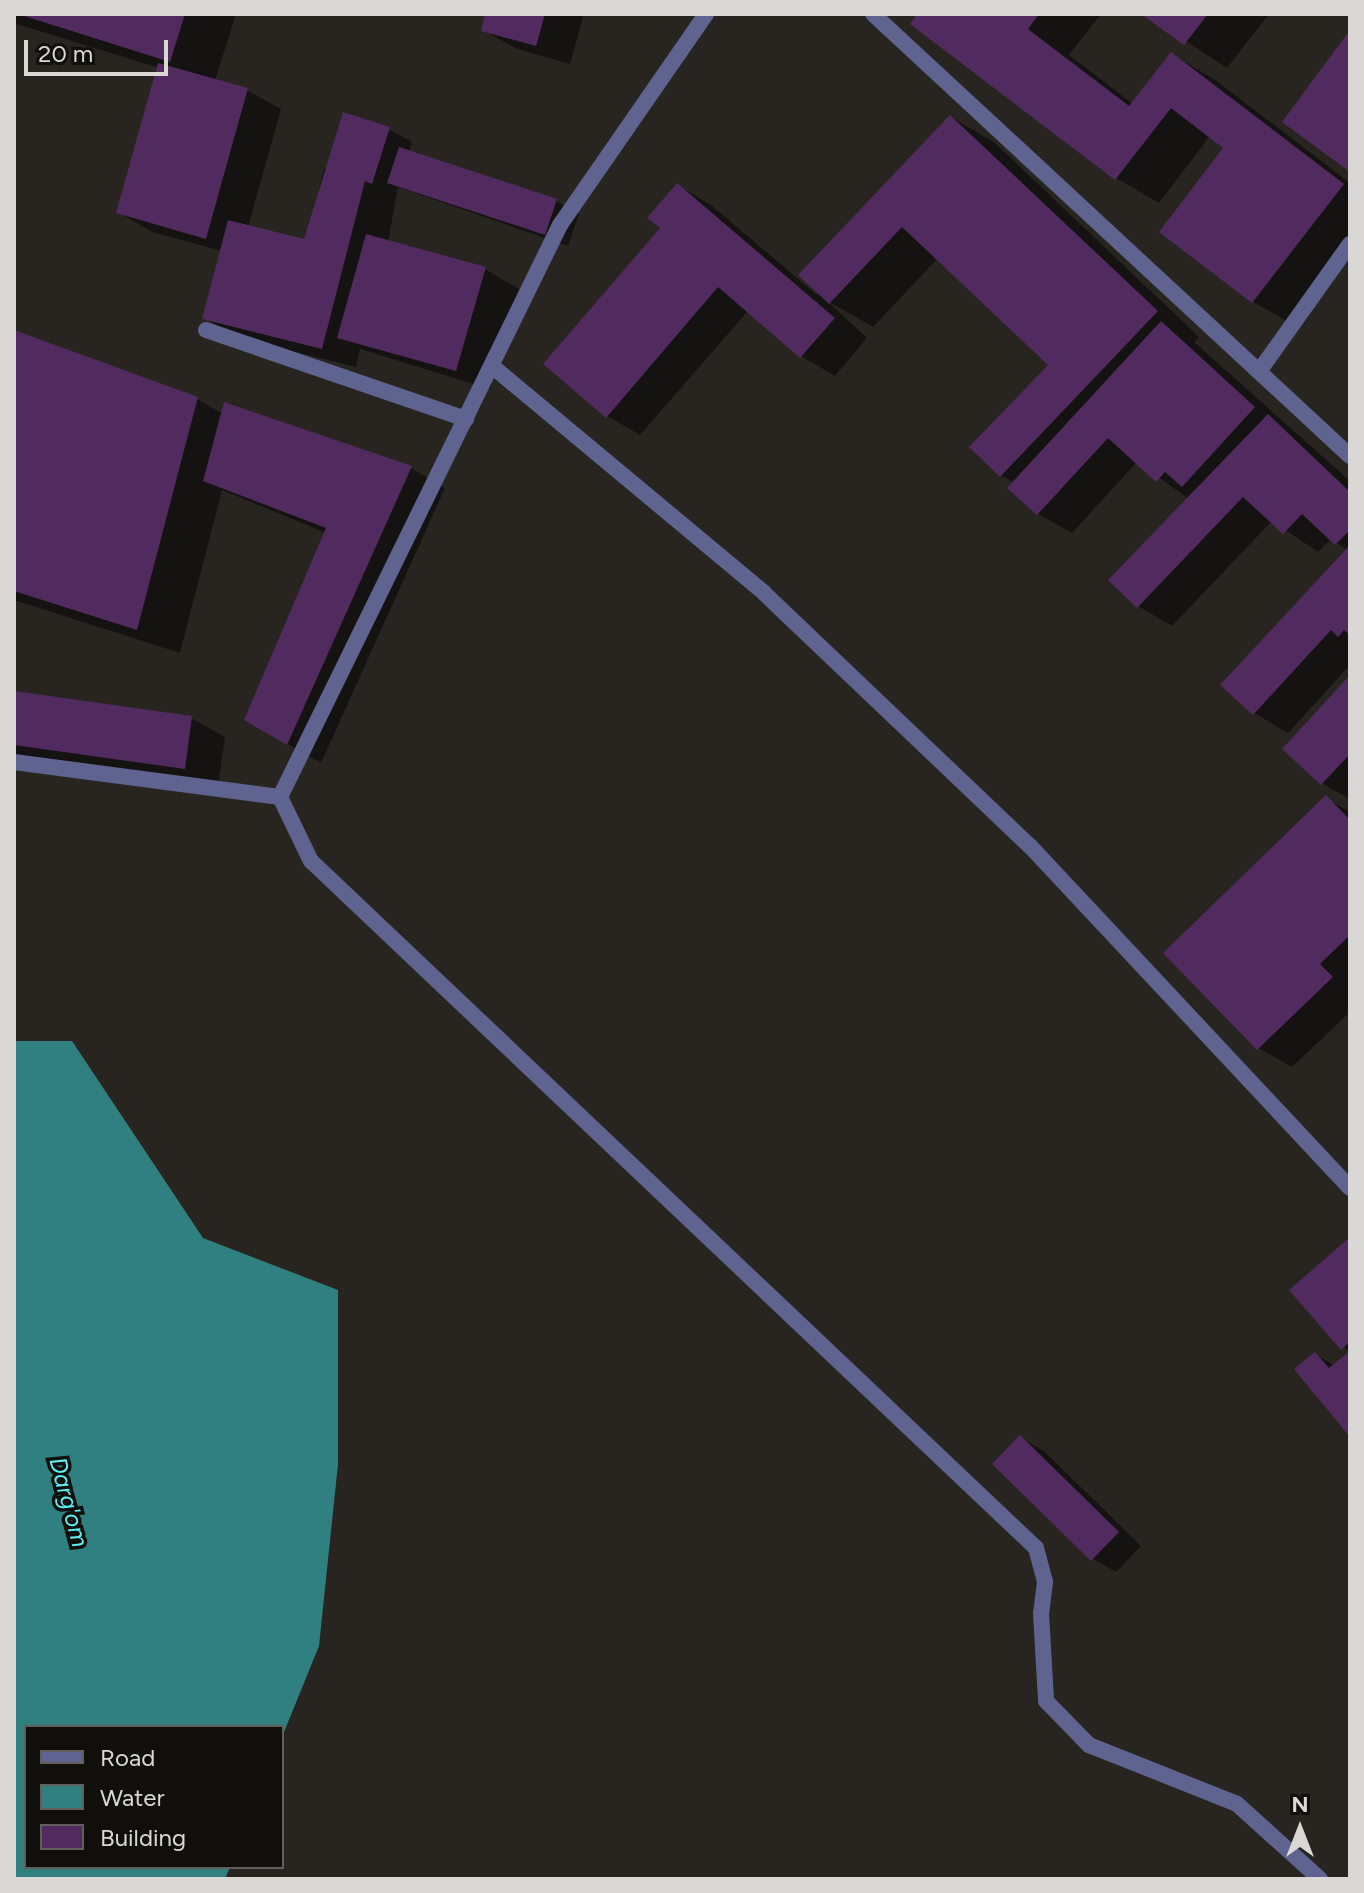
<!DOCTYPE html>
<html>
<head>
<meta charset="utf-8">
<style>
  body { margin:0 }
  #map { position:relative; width:1364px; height:1893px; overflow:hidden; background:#282520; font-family:Figtree,sans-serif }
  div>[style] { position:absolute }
  .water>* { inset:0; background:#308082 }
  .shadow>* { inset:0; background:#0007 }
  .building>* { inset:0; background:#512b5f }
  .lane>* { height:16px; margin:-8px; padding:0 8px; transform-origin:8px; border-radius:8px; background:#5f638f }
  .street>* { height:16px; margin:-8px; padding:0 8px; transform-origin:8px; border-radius:8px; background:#5f638f }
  span { translate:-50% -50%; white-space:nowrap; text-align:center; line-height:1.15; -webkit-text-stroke:7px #100f0c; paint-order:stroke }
  .water-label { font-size:24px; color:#5cf2f5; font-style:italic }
  .frame { position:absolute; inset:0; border:16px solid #d9d8d4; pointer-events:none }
  .legend { position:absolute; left:24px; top:1725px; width:260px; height:144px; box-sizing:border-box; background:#100f0c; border:2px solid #605f5c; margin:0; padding:10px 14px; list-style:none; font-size:24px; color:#d9d8d4 }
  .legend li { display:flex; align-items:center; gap:16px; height:40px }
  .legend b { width:40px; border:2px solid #605f5c }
  .north { position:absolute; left:1260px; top:1789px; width:80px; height:80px; -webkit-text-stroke:6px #100f0c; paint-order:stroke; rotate:0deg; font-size:22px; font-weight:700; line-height:32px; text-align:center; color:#d9d8d4 }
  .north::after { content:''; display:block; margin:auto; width:28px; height:36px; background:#d9d8d4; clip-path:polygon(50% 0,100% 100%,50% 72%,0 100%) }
  .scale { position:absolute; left:24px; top:40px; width:144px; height:36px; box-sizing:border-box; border:4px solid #d9d8d4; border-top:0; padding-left:10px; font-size:24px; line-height:28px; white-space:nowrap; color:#d9d8d4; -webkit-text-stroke:6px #100f0c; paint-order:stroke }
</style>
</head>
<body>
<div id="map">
  <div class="water">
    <div style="clip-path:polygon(14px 1041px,72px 1041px,203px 1238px,338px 1290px,338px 1464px,319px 1646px,282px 1737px,282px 1727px,26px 1727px,26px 1867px,230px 1867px,225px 1879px,14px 1879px)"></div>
  </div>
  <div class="shadow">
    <div style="clip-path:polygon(14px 14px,236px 14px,215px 81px,247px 90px,281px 109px,248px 227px,306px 241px,324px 169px,389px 129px,412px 142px,409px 152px,556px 201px,579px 214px,568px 246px,398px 187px,388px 242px,485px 269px,519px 289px,490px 389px,360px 349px,356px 367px,239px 338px,205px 318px,222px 251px,152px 232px,118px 212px,159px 68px,14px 23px)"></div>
    <div style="clip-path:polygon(487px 14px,584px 14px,570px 64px,517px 49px,483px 30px)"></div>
    <div style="clip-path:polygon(920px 14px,1101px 14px,1069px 55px,1133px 104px,1171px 54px,1214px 79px,1350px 183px,1350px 256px,1296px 326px,1253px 302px,1162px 232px,1226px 148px,1210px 136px,1159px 203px,1116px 178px)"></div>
    <div style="clip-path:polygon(1144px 14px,1269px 14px,1227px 68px)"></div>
    <div style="clip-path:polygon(951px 117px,994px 142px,1199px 337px,1194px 342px,1350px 481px,1350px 665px,1288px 733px,1254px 713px,1347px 550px,1331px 539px,1318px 552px,1272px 521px,1172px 626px,1138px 606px,1189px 499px,1137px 462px,1072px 533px,1038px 514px,1014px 483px,1001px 475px,1050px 365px,938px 258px,873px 327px,826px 300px,867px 338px,835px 376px,801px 356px,748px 311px,640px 435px,607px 416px,677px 185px,711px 205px,817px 295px)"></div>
    <div style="clip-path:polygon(14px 332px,197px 399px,223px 414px,226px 404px,411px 468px,445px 488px,321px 763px,246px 720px,326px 533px,222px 490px,180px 653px,14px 600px)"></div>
    <div style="clip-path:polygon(1350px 678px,1350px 799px,1323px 784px,1285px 749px)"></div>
    <div style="clip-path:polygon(14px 693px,191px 718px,225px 737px,218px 787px,14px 759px)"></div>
    <div style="clip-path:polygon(1326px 798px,1350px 812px,1350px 1012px,1292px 1067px,1258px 1048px)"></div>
    <div style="clip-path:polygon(1348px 1241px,1350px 1242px,1350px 1353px,1291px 1290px)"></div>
    <div style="clip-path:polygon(1350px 1353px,1350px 1434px,1315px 1354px,1335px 1366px)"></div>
    <div style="clip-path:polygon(1021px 1438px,1044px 1451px,1141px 1546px,1116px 1572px,1093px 1559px)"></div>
  </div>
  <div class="building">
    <div style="clip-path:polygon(18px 14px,185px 14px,170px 62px)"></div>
    <div style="clip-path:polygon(485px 14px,545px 14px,536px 46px,481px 31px)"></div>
    <div style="clip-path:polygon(917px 14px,1039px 14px,1028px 29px,1129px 106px,1171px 52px,1344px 184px,1252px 303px,1159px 232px,1223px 148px,1171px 108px,1115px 180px,910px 24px)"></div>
    <div style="clip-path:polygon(1141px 14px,1208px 14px,1184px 45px)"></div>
    <div style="clip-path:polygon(1350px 30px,1350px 172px,1282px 122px)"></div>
    <div style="clip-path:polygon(158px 63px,248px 88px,206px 239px,116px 213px)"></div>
    <div style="clip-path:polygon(343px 112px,390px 127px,372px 184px,365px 181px,322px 349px,202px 319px,228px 220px,304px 239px)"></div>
    <div style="clip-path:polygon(950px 115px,1158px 311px,1000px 477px,969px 447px,1048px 365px,902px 227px,829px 304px,798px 275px)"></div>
    <div style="clip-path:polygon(399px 147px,557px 199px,545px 235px,387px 183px)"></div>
    <div style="clip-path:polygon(677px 183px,835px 318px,800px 358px,718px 287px,606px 418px,543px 364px,660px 228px,647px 218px)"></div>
    <div style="clip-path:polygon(366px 234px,486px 267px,456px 371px,337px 338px)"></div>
    <div style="clip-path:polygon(1161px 321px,1255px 407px,1182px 487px,1165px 472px,1156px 482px,1108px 438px,1037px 515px,1007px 488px)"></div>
    <div style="clip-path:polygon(14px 330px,198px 397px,137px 630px,14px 591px)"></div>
    <div style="clip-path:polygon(224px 402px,412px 466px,287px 745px,244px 720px,326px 528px,203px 481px)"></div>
    <div style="clip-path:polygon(1268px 414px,1350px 492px,1350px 530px,1335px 545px,1302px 514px,1283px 534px,1243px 497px,1137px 608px,1108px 580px)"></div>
    <div style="clip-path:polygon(1350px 545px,1350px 635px,1344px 630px,1338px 637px,1331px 630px,1253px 715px,1220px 685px)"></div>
    <div style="clip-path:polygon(1350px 675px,1350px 754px,1321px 785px,1282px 749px)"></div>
    <div style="clip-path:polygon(14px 691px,192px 716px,185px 769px,14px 745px)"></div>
    <div style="clip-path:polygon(1326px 795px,1350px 820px,1350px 935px,1320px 964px,1333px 977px,1257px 1050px,1163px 953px)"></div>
    <div style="clip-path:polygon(1348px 1239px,1350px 1342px,1341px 1350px,1289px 1290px)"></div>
    <div style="clip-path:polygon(1350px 1351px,1350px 1437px,1294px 1369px,1315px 1352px,1329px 1368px)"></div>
    <div style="clip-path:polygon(1020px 1435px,1119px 1532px,1091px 1561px,992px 1464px)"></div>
  </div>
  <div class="lane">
    <div style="left:206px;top:330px;width:275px;rotate:18.9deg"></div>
  </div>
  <div class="street">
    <div style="left:873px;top:14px;width:650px;rotate:42.82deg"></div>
    <div style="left:492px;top:366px;width:354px;rotate:39.8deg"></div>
    <div style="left:764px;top:593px;width:367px;rotate:43.6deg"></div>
    <div style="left:1030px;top:846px;width:468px;rotate:46.9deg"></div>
    <div style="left:1260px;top:370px;width:155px;rotate:-54.5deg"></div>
    <div style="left:14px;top:762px;width:268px;rotate:7.5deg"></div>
    <div style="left:280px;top:797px;width:637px;rotate:-63.92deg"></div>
    <div style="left:560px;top:225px;width:257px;rotate:-55.3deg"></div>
    <div style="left:280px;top:797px;width:71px;rotate:64.2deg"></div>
    <div style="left:311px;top:861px;width:999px;rotate:43.46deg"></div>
    <div style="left:1036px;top:1548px;width:35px;rotate:75deg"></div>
    <div style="left:1045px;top:1582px;width:31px;rotate:97deg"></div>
    <div style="left:1041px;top:1613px;width:88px;rotate:86.7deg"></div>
    <div style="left:1046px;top:1701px;width:62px;rotate:45.7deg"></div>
    <div style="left:1089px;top:1745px;width:159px;rotate:21.7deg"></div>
    <div style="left:1237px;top:1804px;width:112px;rotate:42.1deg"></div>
  </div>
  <div class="water-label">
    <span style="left:69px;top:1502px;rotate:75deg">Darg'om</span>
  </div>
  <div class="frame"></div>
  <ul class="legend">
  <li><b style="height:10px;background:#5f638f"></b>Road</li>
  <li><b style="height:22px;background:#308082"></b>Water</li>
  <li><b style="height:22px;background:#512b5f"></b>Building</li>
  </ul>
  <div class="north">N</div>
  <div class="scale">20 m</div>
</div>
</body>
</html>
